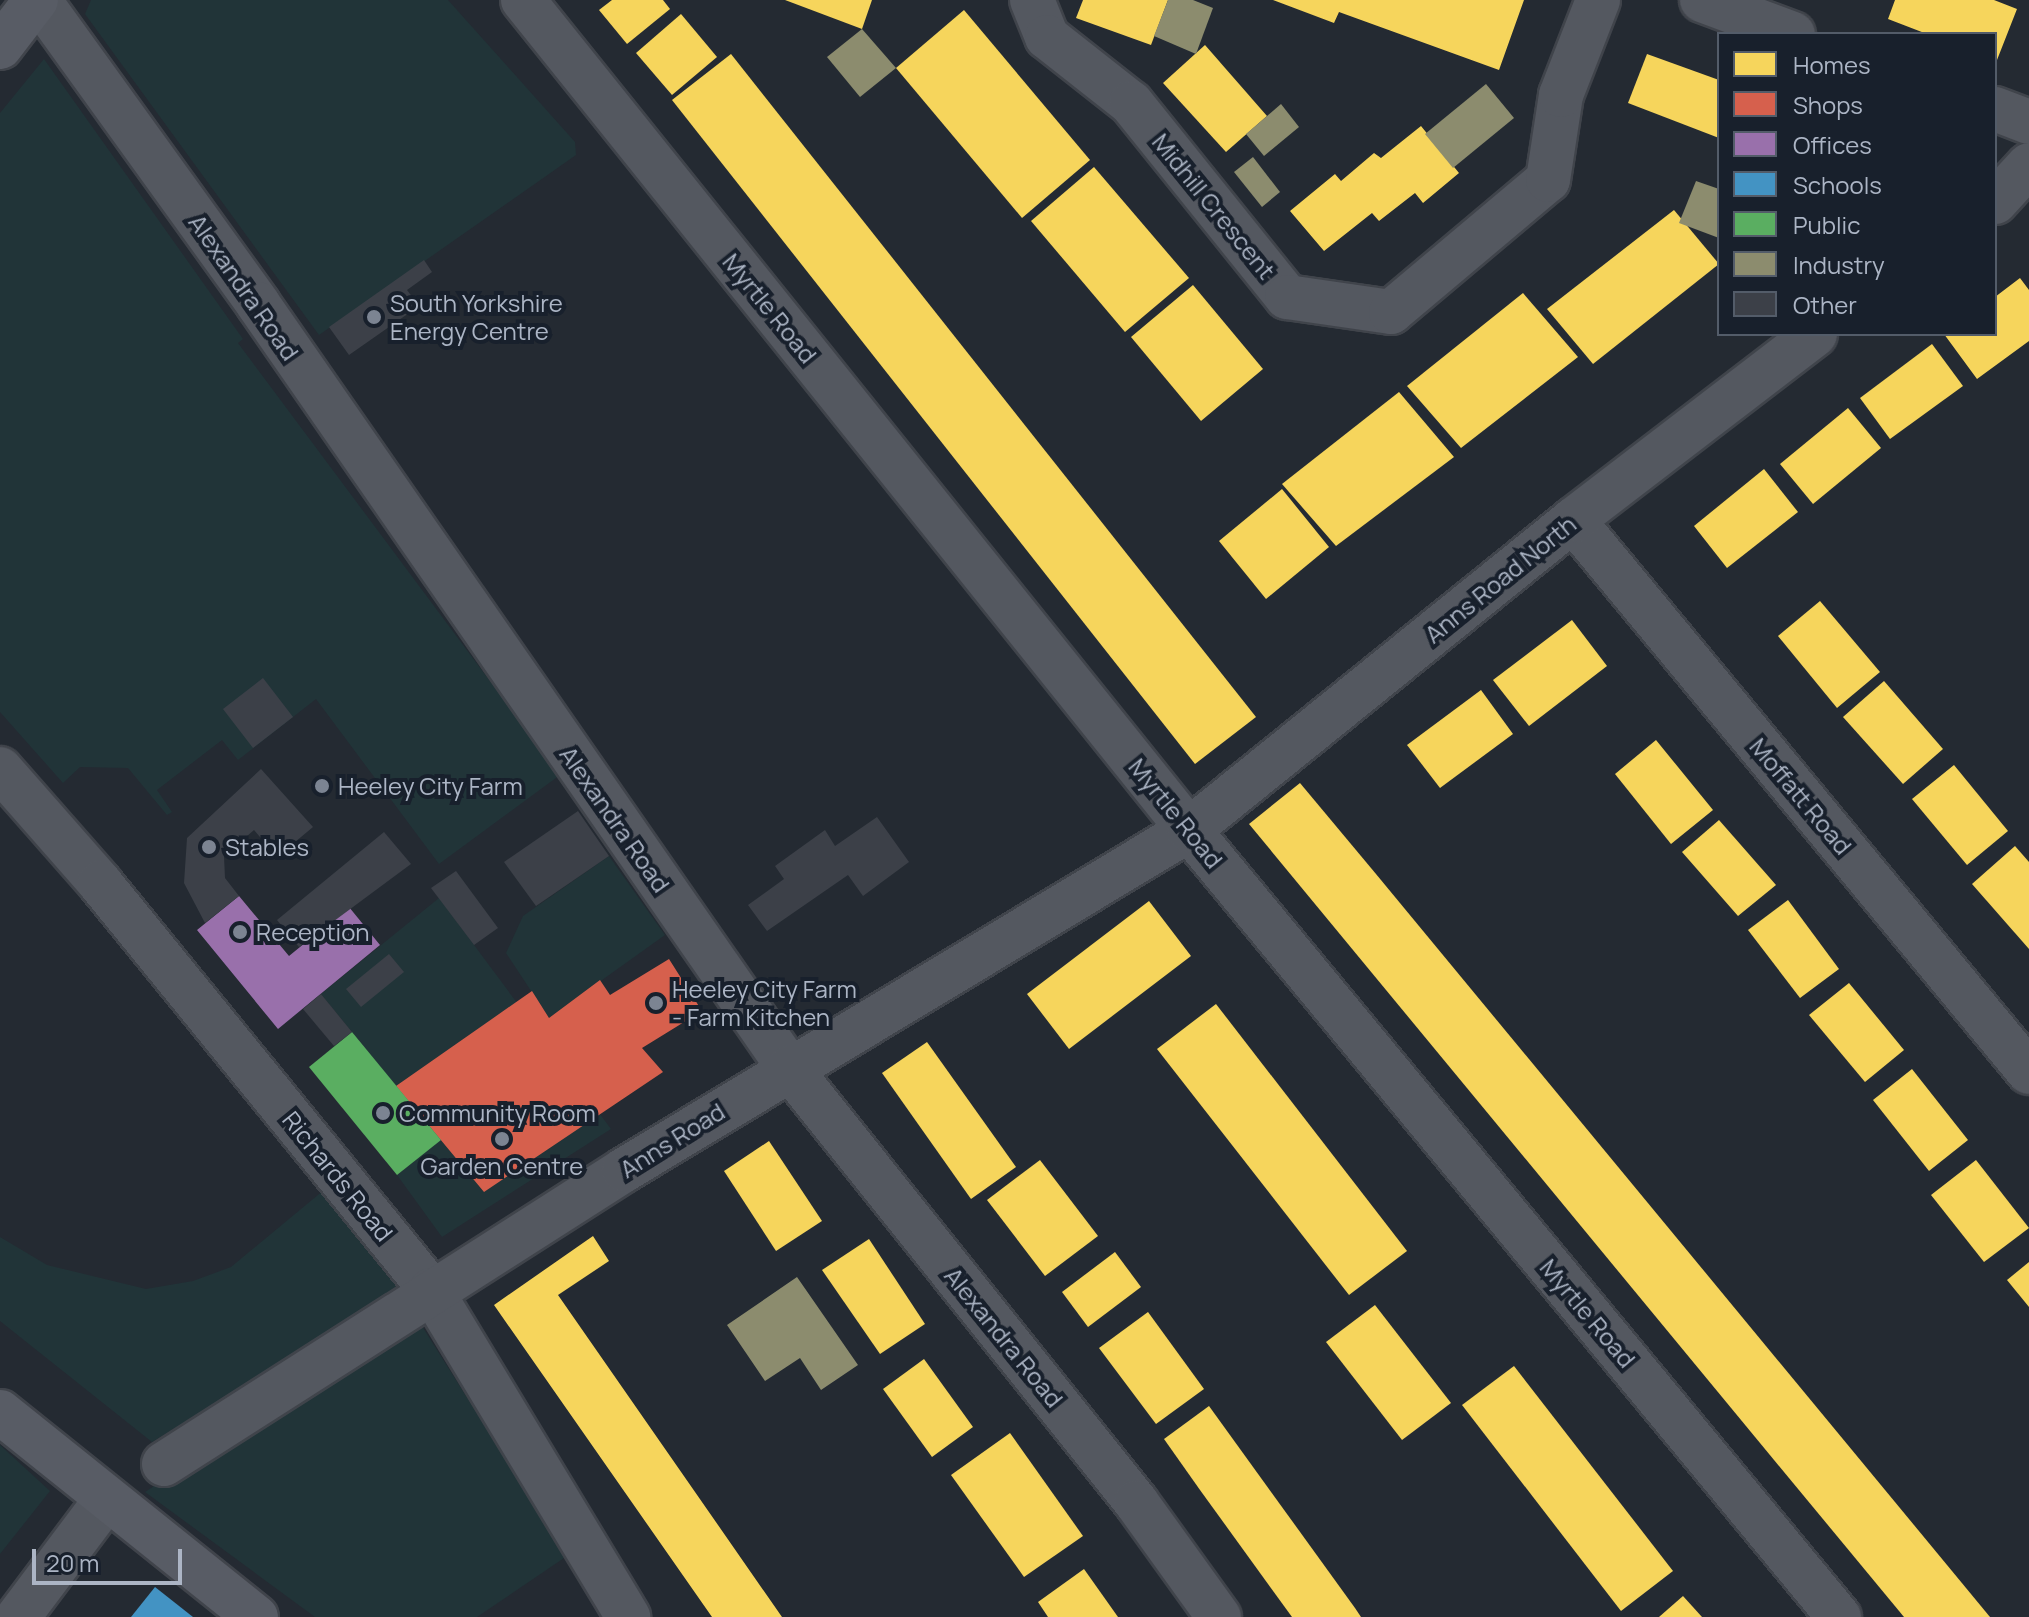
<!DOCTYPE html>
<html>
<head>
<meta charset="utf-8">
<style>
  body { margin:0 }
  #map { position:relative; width:2029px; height:1617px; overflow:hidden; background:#242a32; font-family:Manrope,sans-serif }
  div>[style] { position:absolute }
  .green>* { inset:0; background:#213438 }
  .homes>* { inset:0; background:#f6d55c }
  .shops>* { inset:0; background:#d6604d }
  .offices>* { inset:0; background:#9970ab }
  .schools>* { inset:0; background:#4393c3 }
  .public>* { inset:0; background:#5aae61 }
  .industry>* { inset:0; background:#8c8c6e }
  .building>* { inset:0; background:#3c4048 }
  .roads { filter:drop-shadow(2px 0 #40444b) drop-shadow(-2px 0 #40444b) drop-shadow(0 2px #40444b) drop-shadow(0 -2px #40444b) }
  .minor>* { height:44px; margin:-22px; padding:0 22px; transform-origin:22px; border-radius:22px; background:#545860 }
  .secondary>* { height:44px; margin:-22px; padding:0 22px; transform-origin:22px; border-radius:22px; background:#585c65 }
  .dots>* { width:22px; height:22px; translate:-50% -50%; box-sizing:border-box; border:4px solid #18202c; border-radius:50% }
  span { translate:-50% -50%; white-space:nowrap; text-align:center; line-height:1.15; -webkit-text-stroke:8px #18202c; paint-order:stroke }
  .street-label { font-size:24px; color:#acb5c5 }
  .poi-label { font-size:24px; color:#acb5c5 }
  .left { translate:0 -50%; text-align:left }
  .legend { position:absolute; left:1717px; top:32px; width:280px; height:304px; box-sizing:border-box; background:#18202c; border:2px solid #535c69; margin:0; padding:10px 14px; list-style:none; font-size:24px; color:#acb5c5 }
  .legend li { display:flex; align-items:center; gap:16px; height:40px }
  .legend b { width:40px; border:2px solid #535c69 }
  .scale { position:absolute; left:32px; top:1549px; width:150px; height:36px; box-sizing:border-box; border:4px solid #acb5c5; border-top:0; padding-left:10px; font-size:24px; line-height:28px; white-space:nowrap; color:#acb5c5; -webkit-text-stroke:6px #18202c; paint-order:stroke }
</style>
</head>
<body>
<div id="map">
  <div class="green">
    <div style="clip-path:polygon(91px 0,448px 0,575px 142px,576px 155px,319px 335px,85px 14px)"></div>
    <div style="clip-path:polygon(44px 59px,243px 339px,238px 343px,560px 775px,439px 864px,316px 699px,238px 760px,222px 740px,157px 790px,172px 812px,167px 815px,128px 768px,80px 767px,63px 783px,0 712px,0 113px)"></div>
    <div style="clip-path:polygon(609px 856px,665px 935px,549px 1018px,506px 953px,523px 916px)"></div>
    <div style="clip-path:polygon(439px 898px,611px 1129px,442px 1237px,397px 1175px,440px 1140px,321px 994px)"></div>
    <div style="clip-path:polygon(330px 1185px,409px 1287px,152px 1442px,0 1321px,0 1237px,47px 1265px,146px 1289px,193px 1281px,231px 1267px)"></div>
    <div style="clip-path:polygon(415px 1315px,567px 1556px,477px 1617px,315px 1617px,145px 1492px)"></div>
    <div style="clip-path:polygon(0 1445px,50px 1491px,0 1554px)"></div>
  </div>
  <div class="homes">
    <div style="clip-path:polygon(612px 0,663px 0,670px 9px,627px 44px,599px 10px)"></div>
    <div style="clip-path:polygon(785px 0,872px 0,862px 29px)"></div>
    <div style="clip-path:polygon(1083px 0,1168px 0,1151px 45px,1076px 18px)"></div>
    <div style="clip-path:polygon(1273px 0,1524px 0,1499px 70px,1339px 12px,1334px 23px)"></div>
    <div style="clip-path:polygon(1895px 0,1994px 0,2017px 9px,1997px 60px,1995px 34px,1927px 34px,1888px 19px)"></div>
    <div style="clip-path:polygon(964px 10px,1090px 160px,1022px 218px,896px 68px)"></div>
    <div style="clip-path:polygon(681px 14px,717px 57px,672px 95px,636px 53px)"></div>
    <div style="clip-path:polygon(1205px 45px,1267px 116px,1226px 152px,1163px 83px)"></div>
    <div style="clip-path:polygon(731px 54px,1256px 717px,1195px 764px,672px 100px)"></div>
    <div style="clip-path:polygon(1647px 54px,1719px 80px,1719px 138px,1628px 103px)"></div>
    <div style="clip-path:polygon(1421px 126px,1459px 173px,1423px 203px,1415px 193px,1379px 221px,1372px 213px,1324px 251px,1290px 211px,1335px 174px,1341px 181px,1374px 153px,1381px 158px)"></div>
    <div style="clip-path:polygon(1094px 167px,1189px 278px,1125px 332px,1031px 221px)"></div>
    <div style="clip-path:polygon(1674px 210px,1719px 264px,1593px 364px,1547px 309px)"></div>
    <div style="clip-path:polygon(2020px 278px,2029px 290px,2029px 341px,1977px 379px,1944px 334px,1995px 334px,1995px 297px)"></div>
    <div style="clip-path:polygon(1193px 285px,1263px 369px,1201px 421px,1131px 337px)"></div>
    <div style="clip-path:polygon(1523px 293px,1578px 357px,1461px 448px,1407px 386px)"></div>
    <div style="clip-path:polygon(1932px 344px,1963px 386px,1890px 439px,1860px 398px)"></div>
    <div style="clip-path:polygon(1399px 392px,1454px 457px,1336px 546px,1282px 484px)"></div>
    <div style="clip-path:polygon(1848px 408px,1881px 448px,1813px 504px,1780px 464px)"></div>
    <div style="clip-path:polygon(1764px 469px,1798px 512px,1727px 568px,1694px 526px)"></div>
    <div style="clip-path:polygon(1282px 489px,1329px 547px,1266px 599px,1219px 541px)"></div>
    <div style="clip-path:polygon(1820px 601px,1880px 672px,1837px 708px,1778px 636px)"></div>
    <div style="clip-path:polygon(1572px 620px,1607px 666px,1529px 726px,1493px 680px)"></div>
    <div style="clip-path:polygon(1884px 681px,1943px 749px,1903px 784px,1843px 717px)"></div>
    <div style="clip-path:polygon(1481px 690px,1513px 734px,1440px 788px,1407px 745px)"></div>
    <div style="clip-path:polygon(1656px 740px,1713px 810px,1671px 844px,1615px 774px)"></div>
    <div style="clip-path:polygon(1954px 765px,2008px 831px,1967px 865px,1912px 799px)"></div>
    <div style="clip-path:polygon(1300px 783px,1376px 874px,1990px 1617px,1904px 1617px,1760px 1443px,1249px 824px)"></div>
    <div style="clip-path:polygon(1719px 820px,1776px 885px,1738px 916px,1682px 852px)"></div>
    <div style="clip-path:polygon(2015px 846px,2029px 862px,2029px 949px,1972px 884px)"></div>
    <div style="clip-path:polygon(1788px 900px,1839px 969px,1800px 998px,1748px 930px)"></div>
    <div style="clip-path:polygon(1149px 901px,1191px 956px,1069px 1049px,1027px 994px)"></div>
    <div style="clip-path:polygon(1849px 983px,1904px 1050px,1865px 1082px,1809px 1015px)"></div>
    <div style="clip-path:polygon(1216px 1004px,1407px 1251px,1349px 1295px,1157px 1049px)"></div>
    <div style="clip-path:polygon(927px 1042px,1016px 1167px,971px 1199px,882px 1073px)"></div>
    <div style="clip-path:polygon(1912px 1069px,1968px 1140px,1929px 1171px,1873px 1100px)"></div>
    <div style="clip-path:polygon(769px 1141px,822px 1221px,776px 1251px,724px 1171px)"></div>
    <div style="clip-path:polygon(1040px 1160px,1098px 1236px,1045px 1276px,987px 1200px)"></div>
    <div style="clip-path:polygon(1976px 1160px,2029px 1228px,1984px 1262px,1931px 1195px)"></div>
    <div style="clip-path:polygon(593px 1236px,609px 1261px,558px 1295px,782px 1617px,712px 1617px,494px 1305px)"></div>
    <div style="clip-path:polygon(869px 1239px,925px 1324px,880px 1354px,822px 1270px)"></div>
    <div style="clip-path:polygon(1115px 1252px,1141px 1287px,1088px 1327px,1062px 1292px)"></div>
    <div style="clip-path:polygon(2029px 1262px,2029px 1307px,2007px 1280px)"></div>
    <div style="clip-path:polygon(1375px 1305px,1451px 1403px,1402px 1440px,1326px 1342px)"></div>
    <div style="clip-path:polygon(1148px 1312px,1204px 1389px,1156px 1424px,1099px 1348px)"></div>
    <div style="clip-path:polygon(924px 1359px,973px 1427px,932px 1457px,883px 1389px)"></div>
    <div style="clip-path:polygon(1514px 1366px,1673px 1571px,1621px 1611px,1462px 1405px)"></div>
    <div style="clip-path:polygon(1209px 1406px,1355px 1608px,1361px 1617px,1292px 1617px,1200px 1490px,1164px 1439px)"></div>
    <div style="clip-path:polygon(1010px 1433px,1083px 1536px,1024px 1577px,951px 1475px)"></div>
    <div style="clip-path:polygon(1084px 1569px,1118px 1617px,1048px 1617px,1038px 1602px)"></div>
    <div style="clip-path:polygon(1683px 1596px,1702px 1617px,1659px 1617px)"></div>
  </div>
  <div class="shops">
    <div style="clip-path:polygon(669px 959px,702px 1011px,642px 1048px,663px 1072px,484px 1192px,396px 1086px,532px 991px,549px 1018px,600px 980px,610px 995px)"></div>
  </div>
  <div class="offices">
    <div style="clip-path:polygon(239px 896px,289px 956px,349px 907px,380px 945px,278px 1029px,197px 930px)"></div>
  </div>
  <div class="schools">
    <div style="clip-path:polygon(155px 1587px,193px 1617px,131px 1617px)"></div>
  </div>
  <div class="public">
    <div style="clip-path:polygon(352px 1032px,441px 1140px,397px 1175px,309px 1067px)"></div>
  </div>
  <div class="industry">
    <div style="clip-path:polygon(1168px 0,1193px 0,1213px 8px,1196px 54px,1154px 36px)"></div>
    <div style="clip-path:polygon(862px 29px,896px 68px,860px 97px,827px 57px)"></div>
    <div style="clip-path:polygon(1486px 84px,1514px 118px,1453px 168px,1425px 134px)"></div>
    <div style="clip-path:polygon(1281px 104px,1299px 127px,1264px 156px,1246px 134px)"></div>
    <div style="clip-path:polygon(1253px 157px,1280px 192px,1262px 207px,1234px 172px)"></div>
    <div style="clip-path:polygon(1696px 181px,1719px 189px,1719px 238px,1679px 223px)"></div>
    <div style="clip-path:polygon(797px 1277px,858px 1365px,821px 1390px,800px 1358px,765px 1381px,727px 1325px)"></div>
  </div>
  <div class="building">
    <div style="clip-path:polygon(424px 260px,432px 272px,407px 290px,419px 306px,349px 355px,329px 327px)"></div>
    <div style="clip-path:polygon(263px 678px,293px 717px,253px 748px,223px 709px)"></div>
    <div style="clip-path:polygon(261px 769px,313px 827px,277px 857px,254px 830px,224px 856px,225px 878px,239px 896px,205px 923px,184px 883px,187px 838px)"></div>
    <div style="clip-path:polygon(578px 811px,609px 856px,536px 906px,504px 862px)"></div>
    <div style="clip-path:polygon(877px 817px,909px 862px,863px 896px,848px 875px,767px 931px,748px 905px,784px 879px,775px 866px,825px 830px,835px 846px)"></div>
    <div style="clip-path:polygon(384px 832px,411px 864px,299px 947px,277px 920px)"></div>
    <div style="clip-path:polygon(456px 871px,498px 928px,474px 945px,431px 888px)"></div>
    <div style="clip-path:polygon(389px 954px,404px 972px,361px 1007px,346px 989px)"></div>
    <div style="clip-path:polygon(321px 994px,352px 1032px,334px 1046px,303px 1009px)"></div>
  </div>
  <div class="roads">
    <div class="minor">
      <div style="left:39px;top:0;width:375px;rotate:54.2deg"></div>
      <div style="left:258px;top:304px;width:930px;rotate:55.2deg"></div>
      <div style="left:789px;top:1068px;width:556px;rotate:51.36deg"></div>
      <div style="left:1136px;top:1502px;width:142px;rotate:54.2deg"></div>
      <div style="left:523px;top:0;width:1064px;rotate:51.26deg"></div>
      <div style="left:1189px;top:830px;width:1021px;rotate:50.45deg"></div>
      <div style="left:1032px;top:0;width:40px;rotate:68deg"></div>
      <div style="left:1047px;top:37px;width:107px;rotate:38.2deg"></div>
      <div style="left:1131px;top:103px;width:249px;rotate:51.2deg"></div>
      <div style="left:1287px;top:297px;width:105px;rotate:8.2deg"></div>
      <div style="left:1391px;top:312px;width:205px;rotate:-40.1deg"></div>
      <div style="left:1548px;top:180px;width:86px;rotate:-81.3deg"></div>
      <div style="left:1561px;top:95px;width:102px;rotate:-68.7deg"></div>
      <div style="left:1702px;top:0;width:97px;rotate:20.5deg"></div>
      <div style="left:1995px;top:109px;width:36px;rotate:21deg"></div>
      <div style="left:1995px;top:202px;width:50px;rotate:-47.4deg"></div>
      <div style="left:1573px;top:520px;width:716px;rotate:50.44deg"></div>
      <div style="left:0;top:769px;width:152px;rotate:48.7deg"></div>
      <div style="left:100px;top:883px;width:525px;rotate:50.88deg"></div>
      <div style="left:431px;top:1290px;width:382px;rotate:58.9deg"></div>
      <div style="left:164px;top:1464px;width:546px;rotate:-32.58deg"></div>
      <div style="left:624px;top:1170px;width:659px;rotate:-31.04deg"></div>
      <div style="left:1189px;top:830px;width:494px;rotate:-38.9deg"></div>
      <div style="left:1573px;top:520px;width:305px;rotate:-37.5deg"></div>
      <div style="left:18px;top:1617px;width:146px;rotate:-53.1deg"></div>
    </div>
    <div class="secondary">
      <div style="left:0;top:47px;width:59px;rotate:-52.5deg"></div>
      <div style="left:0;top:1412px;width:328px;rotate:38.7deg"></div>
    </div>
  </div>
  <div class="dots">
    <div style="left:374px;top:317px;background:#7c8492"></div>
    <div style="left:322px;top:786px;background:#7c8492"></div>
    <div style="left:209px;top:847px;background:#7c8492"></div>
    <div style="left:240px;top:932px;background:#7c8492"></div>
    <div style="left:656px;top:1003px;background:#7c8492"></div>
    <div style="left:383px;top:1113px;background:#7c8492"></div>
    <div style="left:502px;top:1139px;background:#7c8492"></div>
  </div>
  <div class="street-label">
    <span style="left:1214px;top:206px;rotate:51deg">Midhill Crescent</span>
    <span style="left:244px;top:287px;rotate:55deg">Alexandra Road</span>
    <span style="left:770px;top:308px;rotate:51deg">Myrtle Road</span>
    <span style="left:1500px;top:579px;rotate:-39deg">Anns Road North</span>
    <span style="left:1801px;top:796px;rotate:50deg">Moffatt Road</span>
    <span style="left:1176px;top:813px;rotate:51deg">Myrtle Road</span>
    <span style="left:615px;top:819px;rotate:55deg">Alexandra Road</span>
    <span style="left:672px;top:1140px;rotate:-32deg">Anns Road</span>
    <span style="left:338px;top:1176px;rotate:51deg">Richards Road</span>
    <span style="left:1588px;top:1313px;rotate:50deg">Myrtle Road</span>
    <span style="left:1004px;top:1337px;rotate:51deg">Alexandra Road</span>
  </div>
  <div class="poi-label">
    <span class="left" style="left:390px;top:317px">South Yorkshire<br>Energy Centre</span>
    <span class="left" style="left:338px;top:786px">Heeley City Farm</span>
    <span class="left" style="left:225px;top:847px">Stables</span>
    <span class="left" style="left:256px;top:932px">Reception</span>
    <span class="left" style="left:672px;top:1003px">Heeley City Farm<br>- Farm Kitchen</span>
    <span class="left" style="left:399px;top:1113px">Community Room</span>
    <span style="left:502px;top:1166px">Garden Centre</span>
  </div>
  <ul class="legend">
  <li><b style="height:22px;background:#f6d55c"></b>Homes</li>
  <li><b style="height:22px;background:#d6604d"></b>Shops</li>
  <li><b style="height:22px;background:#9970ab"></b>Offices</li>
  <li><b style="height:22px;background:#4393c3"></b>Schools</li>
  <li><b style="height:22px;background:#5aae61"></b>Public</li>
  <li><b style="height:22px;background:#8c8c6e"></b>Industry</li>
  <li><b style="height:22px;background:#3c4048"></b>Other</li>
  </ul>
  <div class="scale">20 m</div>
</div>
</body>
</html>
